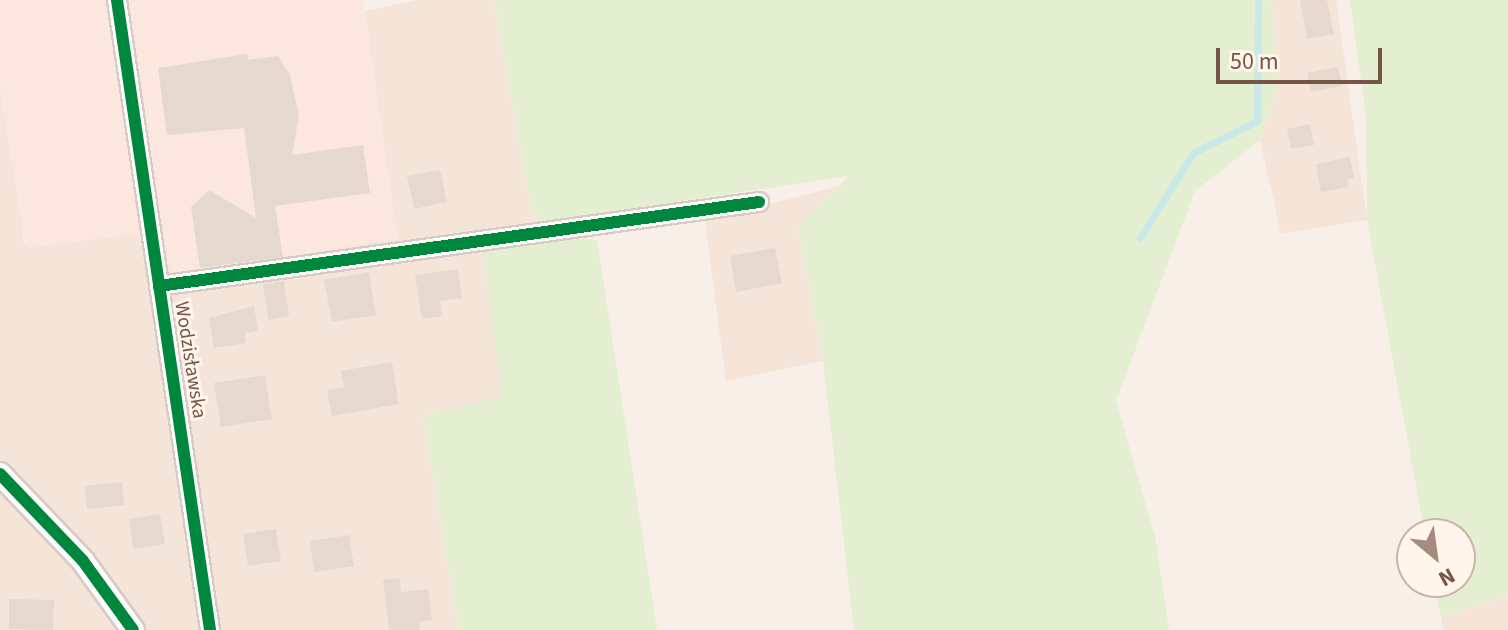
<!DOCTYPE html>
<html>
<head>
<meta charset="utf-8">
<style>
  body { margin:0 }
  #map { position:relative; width:1508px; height:630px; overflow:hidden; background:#f8f0e8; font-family:"Source Sans 3",sans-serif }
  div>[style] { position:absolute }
  .residential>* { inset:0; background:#f4e5d8 }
  .commercial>* { inset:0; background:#fce7de }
  .green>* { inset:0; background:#e4eed1 }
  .stream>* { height:7px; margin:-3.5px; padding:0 3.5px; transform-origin:3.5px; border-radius:3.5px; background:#c9e8e9 }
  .building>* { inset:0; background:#e4d8cf }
  .roads { filter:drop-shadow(2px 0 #d6ccc5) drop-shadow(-2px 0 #d6ccc5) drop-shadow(0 2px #d6ccc5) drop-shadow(0 -2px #d6ccc5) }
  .minor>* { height:18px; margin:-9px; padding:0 9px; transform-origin:9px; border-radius:9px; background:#fefdfc }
  .tertiary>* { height:22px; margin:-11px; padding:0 11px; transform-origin:11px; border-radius:11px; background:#fefdfc }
  .cycleway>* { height:12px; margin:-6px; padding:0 6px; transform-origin:6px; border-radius:6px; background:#00873e }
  span { translate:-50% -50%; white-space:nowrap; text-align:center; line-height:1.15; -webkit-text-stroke:6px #fff5ea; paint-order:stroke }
  .street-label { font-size:20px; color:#775546 }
  .north { position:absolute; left:1396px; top:518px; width:80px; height:80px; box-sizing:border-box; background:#fff5ea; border:2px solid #c9b5a8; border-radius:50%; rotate:151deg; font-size:22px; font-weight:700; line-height:32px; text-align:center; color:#775546 }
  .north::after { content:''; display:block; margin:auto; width:28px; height:36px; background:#a48b7f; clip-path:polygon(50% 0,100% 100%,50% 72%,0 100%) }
  .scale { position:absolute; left:1216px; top:48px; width:166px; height:36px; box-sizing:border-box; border:4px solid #775546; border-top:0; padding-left:10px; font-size:24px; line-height:28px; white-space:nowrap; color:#775546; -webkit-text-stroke:6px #fff5ea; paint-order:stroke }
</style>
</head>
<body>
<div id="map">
  <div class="residential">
    <div style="clip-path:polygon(417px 0,494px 0,530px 203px,548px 236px,482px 247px,503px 397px,423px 416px,459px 630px,0 630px,0 88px,7px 87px,24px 244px,139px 230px,397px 239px,365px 11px)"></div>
    <div style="clip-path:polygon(1271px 0,1336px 0,1367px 220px,1281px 234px,1260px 140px,1278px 85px)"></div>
    <div style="clip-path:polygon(839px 186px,798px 228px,823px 361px,726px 381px,705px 221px)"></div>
    <div style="clip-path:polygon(1508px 595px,1508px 630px,1443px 630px,1441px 617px)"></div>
  </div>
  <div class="commercial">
    <div style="clip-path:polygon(0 0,363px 0,398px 239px,174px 274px,136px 234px,26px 248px,0 90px)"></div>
  </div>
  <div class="green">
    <div style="clip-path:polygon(494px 0,1271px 0,1278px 85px,1260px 140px,1195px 191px,1116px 401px,1155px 536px,1169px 630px,854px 630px,823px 361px,798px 227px,849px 176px,541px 222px,530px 203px)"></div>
    <div style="clip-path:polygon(1350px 0,1508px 0,1508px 595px,1441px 617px,1434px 582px,1460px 582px,1460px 534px,1425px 534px,1367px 220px,1366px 115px)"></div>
    <div style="clip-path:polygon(548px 236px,597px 240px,657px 630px,459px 630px,423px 416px,502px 396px,482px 247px)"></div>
  </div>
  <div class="stream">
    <div style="left:1140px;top:238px;width:100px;rotate:-58.1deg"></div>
    <div style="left:1193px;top:153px;width:72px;rotate:-26.6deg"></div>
    <div style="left:1257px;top:121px;width:121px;rotate:-89.5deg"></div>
  </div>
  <div class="building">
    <div style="clip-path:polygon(1300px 0,1327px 0,1334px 34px,1307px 39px)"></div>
    <div style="clip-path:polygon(247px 54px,248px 60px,278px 56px,290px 75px,299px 116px,292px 155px,363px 145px,370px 193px,275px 206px,283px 257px,200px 268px,191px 207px,209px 190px,256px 218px,244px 128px,167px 135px,158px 68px)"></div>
    <div style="clip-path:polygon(1338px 67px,1342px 86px,1311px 92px,1307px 73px)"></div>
    <div style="clip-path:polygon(1310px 124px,1314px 145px,1291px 149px,1287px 129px)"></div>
    <div style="clip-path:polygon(1350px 157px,1354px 178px,1347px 180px,1348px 187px,1321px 192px,1316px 164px)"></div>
    <div style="clip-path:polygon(440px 170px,447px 202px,414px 209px,407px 176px)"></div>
    <div style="clip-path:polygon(775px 248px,782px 283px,736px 292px,730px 256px)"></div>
    <div style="clip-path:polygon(458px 269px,462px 298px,440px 301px,442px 316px,422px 319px,415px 275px)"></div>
    <div style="clip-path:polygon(369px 272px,376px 315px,332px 322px,324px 280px)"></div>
    <div style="clip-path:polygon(284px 281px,289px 316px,268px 320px,263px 284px)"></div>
    <div style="clip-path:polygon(254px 306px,258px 331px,245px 333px,246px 343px,214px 348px,209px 318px)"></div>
    <div style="clip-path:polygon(392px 362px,399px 404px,332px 416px,327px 390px,344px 387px,341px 371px)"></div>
    <div style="clip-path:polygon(265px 375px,272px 419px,221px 427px,214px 383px)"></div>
    <div style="clip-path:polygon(122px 482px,124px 505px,87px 509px,85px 486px)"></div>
    <div style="clip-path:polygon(160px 514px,165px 544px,133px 549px,129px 519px)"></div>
    <div style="clip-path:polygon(276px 529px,281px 561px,248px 566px,243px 534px)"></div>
    <div style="clip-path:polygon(349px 535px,354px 566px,314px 572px,310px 541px)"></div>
    <div style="clip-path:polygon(400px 578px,401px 592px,428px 589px,432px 620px,419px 622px,420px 630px,389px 630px,383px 580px)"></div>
    <div style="clip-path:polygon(9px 599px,54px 600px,53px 630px,9px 629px)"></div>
  </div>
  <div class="roads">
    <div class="minor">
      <div style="left:117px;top:0;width:637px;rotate:81.6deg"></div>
      <div style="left:159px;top:286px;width:606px;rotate:-7.97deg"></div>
    </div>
    <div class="tertiary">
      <div style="left:0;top:474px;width:120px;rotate:46.3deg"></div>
      <div style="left:83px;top:561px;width:85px;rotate:54.1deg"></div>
    </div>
  </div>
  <div class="cycleway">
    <div style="left:117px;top:0;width:637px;rotate:81.6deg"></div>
    <div style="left:159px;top:286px;width:606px;rotate:-7.97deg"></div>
    <div style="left:0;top:474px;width:120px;rotate:46.3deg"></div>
    <div style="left:83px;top:561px;width:85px;rotate:54.1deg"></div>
  </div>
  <div class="street-label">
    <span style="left:190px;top:360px;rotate:81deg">Wodzisławska</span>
  </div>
  <div class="north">N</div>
  <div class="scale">50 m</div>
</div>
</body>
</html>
